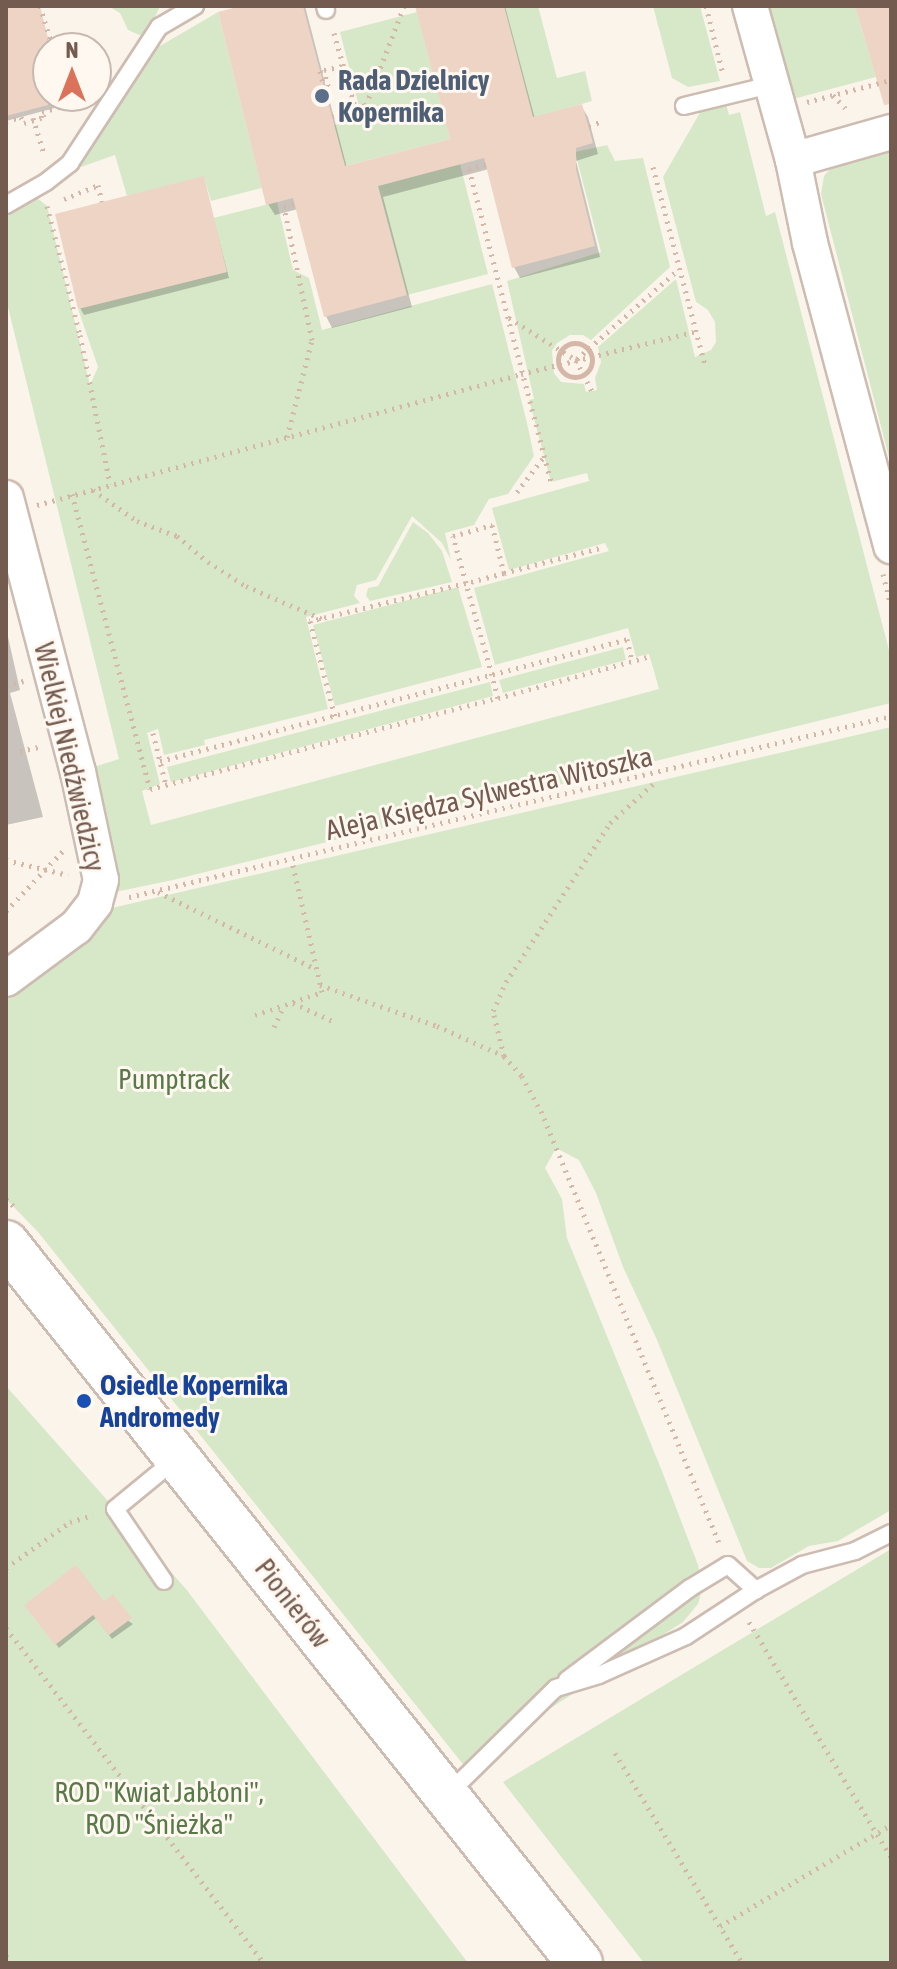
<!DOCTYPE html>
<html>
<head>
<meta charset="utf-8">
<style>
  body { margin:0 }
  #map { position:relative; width:897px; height:1969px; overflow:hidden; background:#fbf4eb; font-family:"Asap Condensed",sans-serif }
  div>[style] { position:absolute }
  .green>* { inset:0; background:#d7e8c9 }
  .shadow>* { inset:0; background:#0003 }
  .building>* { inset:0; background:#eed4c4 }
  .path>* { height:5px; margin-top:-2.5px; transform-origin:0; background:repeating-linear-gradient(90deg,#d4b7a7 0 2px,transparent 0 8px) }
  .path>.ring { margin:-2.5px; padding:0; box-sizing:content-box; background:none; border:5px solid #d4b7a7; border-radius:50% }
  .roads { filter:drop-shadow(2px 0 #cdbcb1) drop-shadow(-2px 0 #cdbcb1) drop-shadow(0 2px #cdbcb1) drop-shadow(0 -2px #cdbcb1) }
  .lane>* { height:16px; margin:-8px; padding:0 8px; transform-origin:8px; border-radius:8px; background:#fff }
  .street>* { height:34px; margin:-17px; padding:0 17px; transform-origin:17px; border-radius:17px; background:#fff }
  .secondary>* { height:44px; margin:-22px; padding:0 22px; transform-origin:22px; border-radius:22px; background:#fff }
  .dots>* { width:22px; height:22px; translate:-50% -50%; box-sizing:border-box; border:4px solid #fef8f1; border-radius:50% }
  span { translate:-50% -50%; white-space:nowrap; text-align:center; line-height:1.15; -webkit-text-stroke:6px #fef8f1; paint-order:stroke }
  .service-label { font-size:28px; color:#4e5e75; font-weight:700 }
  .left { translate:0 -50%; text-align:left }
  .street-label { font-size:28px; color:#745b4f }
  .park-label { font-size:28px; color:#587948 }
  .transit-label { font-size:28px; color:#164399; font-weight:700 }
  .frame { position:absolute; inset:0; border:8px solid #745b4f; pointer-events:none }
  .north { position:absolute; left:32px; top:32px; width:80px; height:80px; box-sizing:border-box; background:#fef8f1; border:2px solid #c7b9b0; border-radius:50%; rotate:0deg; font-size:22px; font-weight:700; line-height:32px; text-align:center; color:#745b4f }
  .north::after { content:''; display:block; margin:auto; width:28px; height:36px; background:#da735a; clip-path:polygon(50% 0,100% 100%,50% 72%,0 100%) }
</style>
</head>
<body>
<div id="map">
  <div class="green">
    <div style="clip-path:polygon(108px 6px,160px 6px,150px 28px,142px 36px,128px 30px,120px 13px)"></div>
    <div style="clip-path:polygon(504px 6px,538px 6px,557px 78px,585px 71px,592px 101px,533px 118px)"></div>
    <div style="clip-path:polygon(653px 6px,700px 6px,720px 81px,688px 87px,672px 78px)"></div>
    <div style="clip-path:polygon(770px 6px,855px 6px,876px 77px,793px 99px)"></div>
    <div style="clip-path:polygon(218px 12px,262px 188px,211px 201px,204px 177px,127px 196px,115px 155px,78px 168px,136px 60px)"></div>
    <div style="clip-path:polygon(417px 12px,450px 139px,345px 166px,334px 125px,362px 118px,340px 32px)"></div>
    <div style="clip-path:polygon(725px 100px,729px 115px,740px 112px,766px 216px,775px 212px,891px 658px,891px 703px,173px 880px,115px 892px,78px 772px,119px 759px,6px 299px,6px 216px,37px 198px,47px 206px,90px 385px,98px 367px,78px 309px,226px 272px,213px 218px,277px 202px,293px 270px,309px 278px,322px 330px,492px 284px,527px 423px,534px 456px,508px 494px,489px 499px,474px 525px,445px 533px,451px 560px,442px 543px,412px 516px,376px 580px,357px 585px,354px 596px,360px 603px,306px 617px,328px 709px,204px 740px,205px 745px,164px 755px,158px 729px,147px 733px,160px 784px,142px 791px,151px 825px,659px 689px,649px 654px,636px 657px,628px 628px,495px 665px,474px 588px,609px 551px,605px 543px,509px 570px,492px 508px,589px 481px,587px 473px,551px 482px,529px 400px,534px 399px,507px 281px,601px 252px,575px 152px,607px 145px,615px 161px,643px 158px,670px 267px,591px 340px,583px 335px,570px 335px,557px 343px,552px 351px,554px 373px,561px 382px,584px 384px,586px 392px,597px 390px,595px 378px,601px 362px,598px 347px,676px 279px,695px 357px,711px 350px,716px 342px,715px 322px,708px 310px,696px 302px,663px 177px,702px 109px)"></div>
    <div style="clip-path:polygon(891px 151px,891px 465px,821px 194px,824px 176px,831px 168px,864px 155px)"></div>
    <div style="clip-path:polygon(460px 164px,488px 274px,407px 295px,378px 186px)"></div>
    <div style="clip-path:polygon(413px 522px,428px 533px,442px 551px,452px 582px,370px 601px,366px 596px,368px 588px,378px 586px)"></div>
    <div style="clip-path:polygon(458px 587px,482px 667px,335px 706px,313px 625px)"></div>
    <div style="clip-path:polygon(623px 647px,626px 660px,503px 693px,499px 680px)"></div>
    <div style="clip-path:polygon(490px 682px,493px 696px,171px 782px,167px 767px)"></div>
    <div style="clip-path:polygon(891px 727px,891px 1510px,838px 1541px,809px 1546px,771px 1568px,759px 1568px,747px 1561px,657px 1340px,623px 1267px,596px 1193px,579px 1160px,556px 1148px,545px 1168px,562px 1199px,567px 1238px,662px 1471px,698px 1565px,702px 1590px,698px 1604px,683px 1622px,505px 1738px,470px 1773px,38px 1232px,6px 1199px,6px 999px,72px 954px,99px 911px)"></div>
    <div style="clip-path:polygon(6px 1386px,186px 1589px,468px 1963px,6px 1963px)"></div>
    <div style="clip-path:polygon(891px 1549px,891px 1963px,644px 1963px,503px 1782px)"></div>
  </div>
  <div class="shadow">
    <div style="clip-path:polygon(6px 6px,39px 6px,50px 48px,48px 96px,63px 96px,66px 105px,6px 121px)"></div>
    <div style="clip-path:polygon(249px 6px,305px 6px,347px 168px,453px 140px,419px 6px,505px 6px,535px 119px,581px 106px,588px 117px,598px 154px,576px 161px,600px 257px,520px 278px,514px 267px,489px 169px,383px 197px,412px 307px,332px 328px,326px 316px,298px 209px,275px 215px,268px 204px)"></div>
    <div style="clip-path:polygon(203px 178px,229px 278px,84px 315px,80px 308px)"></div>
    <div style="clip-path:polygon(6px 628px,20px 690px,10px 693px,43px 817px,6px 825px)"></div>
    <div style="clip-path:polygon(103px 1604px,133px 1624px,112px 1639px,96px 1618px,59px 1648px,30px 1610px)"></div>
  </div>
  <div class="building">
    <div style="clip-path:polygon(6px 6px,40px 6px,48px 38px,48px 105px,6px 116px)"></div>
    <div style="clip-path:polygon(241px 6px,303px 6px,345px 166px,450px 139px,415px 6px,504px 6px,533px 117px,582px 104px,593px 143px,576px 148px,576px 169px,595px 246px,512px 268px,484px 158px,378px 186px,407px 295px,324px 317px,293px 198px,266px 205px,218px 12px)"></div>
    <div style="clip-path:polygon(855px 6px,891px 6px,891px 104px,884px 105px)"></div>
    <div style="clip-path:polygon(204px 176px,227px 272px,78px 309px,55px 214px)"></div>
    <div style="clip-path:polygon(76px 1565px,104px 1601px,113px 1594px,132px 1618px,109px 1635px,93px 1615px,55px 1645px,24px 1605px)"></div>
  </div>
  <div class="path">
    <div style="left:40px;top:6px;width:44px;rotate:72.8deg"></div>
    <div style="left:706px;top:6px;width:70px;rotate:76deg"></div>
    <div style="left:334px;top:33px;width:80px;rotate:74.1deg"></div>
    <div style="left:320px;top:71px;width:25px;rotate:76deg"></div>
    <div style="left:326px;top:95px;width:4px;rotate:-14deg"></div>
    <div style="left:330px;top:94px;width:25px;rotate:-104deg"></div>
    <div style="left:324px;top:70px;width:19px;rotate:-12deg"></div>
    <div style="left:833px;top:95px;width:22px;rotate:47deg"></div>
    <div style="left:807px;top:102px;width:87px;rotate:-14.7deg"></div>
    <div style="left:332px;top:116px;width:36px;rotate:-18deg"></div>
    <div style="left:366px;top:105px;width:106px;rotate:-69deg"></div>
    <div style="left:33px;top:118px;width:38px;rotate:73deg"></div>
    <div style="left:6px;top:121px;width:16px;rotate:-15deg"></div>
    <div style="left:21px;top:117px;width:7px;rotate:63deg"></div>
    <div style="left:24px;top:123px;width:21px;rotate:-17deg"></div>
    <div style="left:44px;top:117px;width:5px;rotate:-112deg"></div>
    <div style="left:42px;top:112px;width:30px;rotate:-17deg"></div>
    <div style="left:71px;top:103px;width:7px;rotate:-106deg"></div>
    <div style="left:589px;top:126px;width:12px;rotate:-20deg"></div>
    <div style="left:486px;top:164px;width:18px;rotate:164deg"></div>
    <div style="left:469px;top:169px;width:324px;rotate:75.3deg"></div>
    <div style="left:653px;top:167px;width:205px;rotate:75.3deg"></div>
    <div style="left:64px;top:199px;width:37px;rotate:-22deg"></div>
    <div style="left:98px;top:185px;width:17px;rotate:77deg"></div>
    <div style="left:47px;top:206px;width:133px;rotate:75.7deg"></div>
    <div style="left:80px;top:335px;width:152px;rotate:78.6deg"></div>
    <div style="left:509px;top:318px;width:79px;rotate:32.1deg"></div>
    <div style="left:576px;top:360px;width:36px;rotate:63deg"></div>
    <div class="ring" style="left:558px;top:343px;width:29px;height:29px"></div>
    <div style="left:577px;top:359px;width:135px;rotate:-41.4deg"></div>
    <div style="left:287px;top:437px;width:100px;rotate:-75.5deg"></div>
    <div style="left:312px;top:340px;width:136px;rotate:-101.9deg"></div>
    <div style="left:284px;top:207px;width:12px;rotate:-20deg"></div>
    <div style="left:93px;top:490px;width:54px;rotate:35.2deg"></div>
    <div style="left:137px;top:521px;width:43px;rotate:20.6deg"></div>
    <div style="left:177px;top:536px;width:40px;rotate:40deg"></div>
    <div style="left:208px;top:562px;width:45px;rotate:32.3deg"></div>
    <div style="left:246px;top:586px;width:88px;rotate:23.4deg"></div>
    <div style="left:517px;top:492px;width:43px;rotate:-52.6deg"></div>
    <div style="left:72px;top:494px;width:305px;rotate:75.2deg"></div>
    <div style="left:150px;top:789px;width:360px;rotate:-14.7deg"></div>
    <div style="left:498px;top:698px;width:24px;rotate:-105deg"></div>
    <div style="left:492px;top:675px;width:96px;rotate:-105.8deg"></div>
    <div style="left:466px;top:583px;width:49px;rotate:-105.5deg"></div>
    <div style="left:453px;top:536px;width:41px;rotate:-15.8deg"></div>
    <div style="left:492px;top:525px;width:49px;rotate:76deg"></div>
    <div style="left:504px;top:573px;width:39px;rotate:165deg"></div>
    <div style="left:466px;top:583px;width:161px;rotate:166.3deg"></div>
    <div style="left:310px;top:621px;width:99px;rotate:75.4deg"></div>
    <div style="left:37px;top:505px;width:501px;rotate:-15.14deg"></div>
    <div style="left:521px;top:374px;width:181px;rotate:-13.7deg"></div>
    <div style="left:504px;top:573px;width:103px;rotate:-14.6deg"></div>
    <div style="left:883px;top:574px;width:32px;rotate:76deg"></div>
    <div style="left:6px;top:685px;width:18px;rotate:-13deg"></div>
    <div style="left:498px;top:698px;width:155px;rotate:-15.4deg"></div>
    <div style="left:153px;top:733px;width:54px;rotate:76deg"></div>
    <div style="left:20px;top:751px;width:19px;rotate:-12deg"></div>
    <div style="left:160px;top:761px;width:483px;rotate:-14.6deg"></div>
    <div style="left:627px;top:639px;width:23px;rotate:77deg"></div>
    <div style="left:6px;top:860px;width:64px;rotate:13.6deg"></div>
    <div style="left:158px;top:892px;width:176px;rotate:26deg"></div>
    <div style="left:129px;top:897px;width:783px;rotate:-13.36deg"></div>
    <div style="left:6px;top:911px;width:83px;rotate:-46.5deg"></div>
    <div style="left:320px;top:985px;width:124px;rotate:19.3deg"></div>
    <div style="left:437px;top:1026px;width:73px;rotate:24.1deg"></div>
    <div style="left:504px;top:1056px;width:27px;rotate:48deg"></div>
    <div style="left:522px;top:1076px;width:40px;rotate:62deg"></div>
    <div style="left:541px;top:1111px;width:469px;rotate:67.6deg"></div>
    <div style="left:293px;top:1003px;width:46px;rotate:24.3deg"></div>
    <div style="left:255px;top:1015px;width:71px;rotate:-18.9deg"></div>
    <div style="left:322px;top:992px;width:134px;rotate:-102.9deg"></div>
    <div style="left:274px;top:1027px;width:23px;rotate:-65deg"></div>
    <div style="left:504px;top:1056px;width:46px;rotate:-103.7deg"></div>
    <div style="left:493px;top:1011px;width:32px;rotate:-66deg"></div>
    <div style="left:506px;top:982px;width:190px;rotate:-56.8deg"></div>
    <div style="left:610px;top:823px;width:58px;rotate:-42.2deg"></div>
    <div style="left:6px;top:1199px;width:12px;rotate:42deg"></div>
    <div style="left:6px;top:1568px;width:79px;rotate:-35.7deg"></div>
    <div style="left:70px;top:1522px;width:24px;rotate:-17deg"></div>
    <div style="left:749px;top:1622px;width:275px;rotate:58.9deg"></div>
    <div style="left:6px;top:1628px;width:423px;rotate:52.4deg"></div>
    <div style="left:615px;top:1753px;width:245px;rotate:58.8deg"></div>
    <div style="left:720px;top:1926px;width:199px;rotate:-30.6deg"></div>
    <div style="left:6px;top:1956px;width:9px;rotate:49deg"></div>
  </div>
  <div class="roads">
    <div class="lane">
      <div style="left:325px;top:6px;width:4px;rotate:76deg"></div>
      <div style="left:684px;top:106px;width:89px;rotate:-13.6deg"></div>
      <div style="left:6px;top:205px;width:46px;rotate:-29.9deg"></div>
      <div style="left:46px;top:182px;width:31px;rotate:-38deg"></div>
      <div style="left:70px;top:163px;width:163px;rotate:-56.8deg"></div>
      <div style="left:159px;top:27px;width:42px;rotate:-30.3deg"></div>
      <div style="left:164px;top:1581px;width:87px;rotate:-124.2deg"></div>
      <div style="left:115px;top:1509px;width:80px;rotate:-39.4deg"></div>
      <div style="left:567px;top:1680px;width:154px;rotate:-36.8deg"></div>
      <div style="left:690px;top:1588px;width:44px;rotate:-31.2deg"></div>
      <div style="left:728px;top:1565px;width:38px;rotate:42deg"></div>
      <div style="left:448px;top:1794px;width:151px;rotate:-44.5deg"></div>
      <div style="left:556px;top:1688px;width:45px;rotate:-16.8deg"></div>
      <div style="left:599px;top:1675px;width:95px;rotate:-24.1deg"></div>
      <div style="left:686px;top:1636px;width:84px;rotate:-33.3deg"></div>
      <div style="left:756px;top:1590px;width:52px;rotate:-28.5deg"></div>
      <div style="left:802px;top:1565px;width:55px;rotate:-14.8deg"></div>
      <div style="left:855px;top:1551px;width:40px;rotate:-26.6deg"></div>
    </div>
    <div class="street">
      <div style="left:750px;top:6px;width:160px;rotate:74.4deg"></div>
      <div style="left:793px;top:160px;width:85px;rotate:78.4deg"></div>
      <div style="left:810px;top:243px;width:314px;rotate:75deg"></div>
      <div style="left:793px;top:160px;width:102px;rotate:-15.9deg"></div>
      <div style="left:6px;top:498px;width:283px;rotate:75.3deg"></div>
      <div style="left:78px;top:772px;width:110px;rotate:78deg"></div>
      <div style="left:101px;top:880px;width:24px;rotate:105deg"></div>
      <div style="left:95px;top:903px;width:31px;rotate:128deg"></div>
      <div style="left:76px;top:927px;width:87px;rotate:143.4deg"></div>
    </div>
    <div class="secondary">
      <div style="left:6px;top:1243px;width:921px;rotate:51.44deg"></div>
    </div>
  </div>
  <div class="dots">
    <div style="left:322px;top:96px;background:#5c6f8a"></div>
    <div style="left:84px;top:1401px;background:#1a4fb4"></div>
  </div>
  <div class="service-label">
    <span class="left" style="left:338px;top:96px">Rada Dzielnicy<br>Kopernika</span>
  </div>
  <div class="street-label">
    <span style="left:70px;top:757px;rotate:77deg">Wielkiej Niedźwiedzicy</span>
    <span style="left:489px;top:793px;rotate:-13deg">Aleja Księdza Sylwestra Witoszka</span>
    <span style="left:293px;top:1603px;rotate:52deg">Pionierów</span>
  </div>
  <div class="park-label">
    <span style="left:174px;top:1079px">Pumptrack</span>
    <span style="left:159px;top:1808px">ROD "Kwiat Jabłoni",<br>ROD "Śnieżka"</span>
  </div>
  <div class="transit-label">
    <span class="left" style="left:100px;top:1401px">Osiedle Kopernika<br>Andromedy</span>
  </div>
  <div class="frame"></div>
  <div class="north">N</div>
</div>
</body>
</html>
